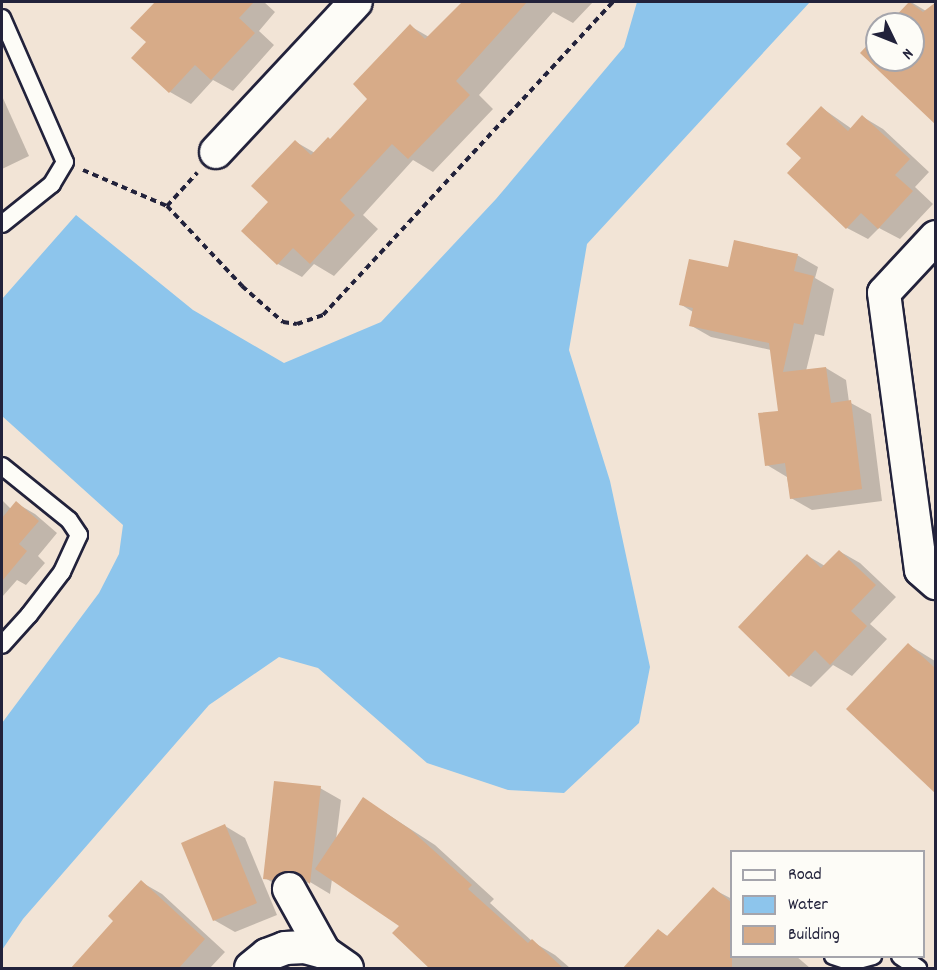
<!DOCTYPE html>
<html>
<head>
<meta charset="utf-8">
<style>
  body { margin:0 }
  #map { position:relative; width:937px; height:970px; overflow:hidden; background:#f2e4d6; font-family:Dekko,sans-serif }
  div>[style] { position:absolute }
  .water>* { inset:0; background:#8dc5ec }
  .shadow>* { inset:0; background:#0003 }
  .building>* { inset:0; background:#d7ab88 }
  .path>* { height:4px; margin-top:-2px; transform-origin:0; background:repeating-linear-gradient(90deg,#22223b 0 6px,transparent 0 10.5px) }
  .roads { filter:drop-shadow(2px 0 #22223b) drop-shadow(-2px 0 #22223b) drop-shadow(0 2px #22223b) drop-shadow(0 -2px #22223b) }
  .lane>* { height:16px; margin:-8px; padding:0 8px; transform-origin:8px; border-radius:8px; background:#fdfcf7 }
  .street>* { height:32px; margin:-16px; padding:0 16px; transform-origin:16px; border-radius:16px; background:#fdfcf7 }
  span { translate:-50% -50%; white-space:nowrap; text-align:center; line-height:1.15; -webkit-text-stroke:6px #fdfcf7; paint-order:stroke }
  .frame { position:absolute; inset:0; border:3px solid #22223b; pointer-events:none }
  .legend { position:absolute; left:730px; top:850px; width:195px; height:108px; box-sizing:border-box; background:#fdfcf7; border:2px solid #a5a5ac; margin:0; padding:8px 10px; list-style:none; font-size:18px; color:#22223b }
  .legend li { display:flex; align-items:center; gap:12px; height:30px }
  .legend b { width:30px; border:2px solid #a5a5ac }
  .north { position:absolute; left:865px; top:12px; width:60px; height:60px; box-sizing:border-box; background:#fdfcf7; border:2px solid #a5a5ac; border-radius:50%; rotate:133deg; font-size:16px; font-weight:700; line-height:24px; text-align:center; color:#22223b }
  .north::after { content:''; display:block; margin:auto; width:21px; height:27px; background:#22223b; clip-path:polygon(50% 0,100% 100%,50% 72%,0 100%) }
</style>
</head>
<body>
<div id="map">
  <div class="water">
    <div style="clip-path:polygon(637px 2px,810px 2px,587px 244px,569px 350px,610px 481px,650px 667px,639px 723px,564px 793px,508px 790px,427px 763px,318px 668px,279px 657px,209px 705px,23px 919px,2px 950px,2px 723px,99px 593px,119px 554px,123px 525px,2px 416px,2px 299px,76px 215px,193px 310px,284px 363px,381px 322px,496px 199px,624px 47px)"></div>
  </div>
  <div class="shadow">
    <div style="clip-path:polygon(157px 2px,264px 2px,275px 12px,259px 31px,274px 45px,233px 91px,213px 80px,191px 104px,170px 92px,133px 58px,148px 42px,132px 28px)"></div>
    <div style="clip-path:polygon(464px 2px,593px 2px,573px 23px,553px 12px,479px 95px,493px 109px,433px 172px,413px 160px,363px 215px,378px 229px,334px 276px,314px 264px,302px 277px,278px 264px,271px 202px,296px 142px,315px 153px,331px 140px,370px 99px,410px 26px,429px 37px)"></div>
    <div style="clip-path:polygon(911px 2px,926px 11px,936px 2px,936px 123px,862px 53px,877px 37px,877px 60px,913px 60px,913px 24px,890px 24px)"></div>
    <div style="clip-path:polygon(2px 96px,29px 156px,2px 169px)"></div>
    <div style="clip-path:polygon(822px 108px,852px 129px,863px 117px,883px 129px,929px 172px,915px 187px,933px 204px,900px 239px,879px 228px,868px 239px,847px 228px,789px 173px,803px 158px)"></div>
    <div style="clip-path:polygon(797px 255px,818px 267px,815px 278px,834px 289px,824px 336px,815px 334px,806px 371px,826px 368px,846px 380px,849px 402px,871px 414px,882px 501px,812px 510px,791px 498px,787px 477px,767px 465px,780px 412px,771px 350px,711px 337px,690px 325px,693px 312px,680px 304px,729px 269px)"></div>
    <div style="clip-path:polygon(2px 500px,11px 509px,16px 503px,35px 514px,57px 533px,38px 556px,45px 563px,26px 585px,17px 580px,2px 597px)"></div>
    <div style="clip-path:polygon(839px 551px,860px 563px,896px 597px,870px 624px,887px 639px,852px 676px,833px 665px,811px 687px,790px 675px,808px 556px,825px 566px)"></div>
    <div style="clip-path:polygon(909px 645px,935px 661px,936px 792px)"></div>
    <div style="clip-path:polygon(320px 788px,341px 800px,336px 840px,364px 799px,435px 845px,494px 899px,490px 903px,533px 942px,555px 955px,570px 968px,435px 968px,401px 925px,332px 879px,330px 894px,310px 882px,285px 890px,265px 878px)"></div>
    <div style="clip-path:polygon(225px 826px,245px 838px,277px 915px,235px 932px,214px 920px)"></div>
    <div style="clip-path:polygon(141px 882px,162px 894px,225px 952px,210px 968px,72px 968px,115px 921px)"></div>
    <div style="clip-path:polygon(713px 889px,732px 899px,732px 956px,796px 956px,810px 968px,624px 968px,659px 931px,669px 937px)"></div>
  </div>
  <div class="building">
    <div style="clip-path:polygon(155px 2px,254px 2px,239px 18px,255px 33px,211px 80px,195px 65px,169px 93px,131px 58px,146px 42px,130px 28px)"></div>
    <div style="clip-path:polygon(462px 2px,527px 2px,456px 81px,470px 95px,408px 159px,392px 144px,340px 200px,355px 215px,310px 264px,293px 248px,277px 265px,241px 231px,268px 202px,251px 186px,295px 140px,311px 155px,328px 137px,330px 139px,367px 99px,353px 84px,410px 24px,425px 39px)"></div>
    <div style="clip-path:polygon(909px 2px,923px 12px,936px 2px,936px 125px,860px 53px,877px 35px,877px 60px,913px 60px,913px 24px,888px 24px)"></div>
    <div style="clip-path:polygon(821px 106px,848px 131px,862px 115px,910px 159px,895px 175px,913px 191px,878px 229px,861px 213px,846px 229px,787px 173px,801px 158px,786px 144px)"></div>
    <div style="clip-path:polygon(734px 240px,798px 254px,794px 271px,814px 276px,803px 325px,794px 323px,783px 372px,826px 367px,831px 403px,851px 400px,862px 489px,790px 499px,785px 463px,765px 466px,758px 413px,778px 411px,769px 343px,689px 326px,693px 308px,679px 305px,689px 259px,728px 267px)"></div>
    <div style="clip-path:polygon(16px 501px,39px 521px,19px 544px,27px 551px,2px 581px,2px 518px)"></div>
    <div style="clip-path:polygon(839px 550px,876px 585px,851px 611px,867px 626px,830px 665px,815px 650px,789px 677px,738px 627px,807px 554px,821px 568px)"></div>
    <div style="clip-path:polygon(908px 643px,936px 669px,936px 794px,846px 709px)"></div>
    <div style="clip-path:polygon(274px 781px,321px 786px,310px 884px,299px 874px,290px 871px,281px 873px,273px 880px,263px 879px)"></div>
    <div style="clip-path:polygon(363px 797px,411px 830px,472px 885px,468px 889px,528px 943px,532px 939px,564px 969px,430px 969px,392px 933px,399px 926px,315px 869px)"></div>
    <div style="clip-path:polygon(225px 824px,257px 903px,213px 921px,181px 843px)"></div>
    <div style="clip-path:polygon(141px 880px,205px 939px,178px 969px,70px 969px,113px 921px,108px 916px)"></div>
    <div style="clip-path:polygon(713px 887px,732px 903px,732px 969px,622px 969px,658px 929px,667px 936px)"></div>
  </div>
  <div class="path">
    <div style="left:83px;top:170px;width:91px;rotate:23.2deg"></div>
    <div style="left:167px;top:206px;width:45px;rotate:-47.7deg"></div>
    <div style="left:167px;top:206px;width:110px;rotate:46.8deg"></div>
    <div style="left:242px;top:286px;width:55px;rotate:41.3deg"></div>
    <div style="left:283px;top:322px;width:14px;rotate:8deg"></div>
    <div style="left:297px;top:324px;width:28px;rotate:-19deg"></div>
    <div style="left:323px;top:315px;width:427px;rotate:-47.2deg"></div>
  </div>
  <div class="roads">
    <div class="lane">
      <div style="left:2px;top:18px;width:157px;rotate:66.4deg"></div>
      <div style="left:65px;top:162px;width:26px;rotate:121deg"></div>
      <div style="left:52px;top:184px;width:64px;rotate:141.3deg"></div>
      <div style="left:2px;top:466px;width:86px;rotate:38.9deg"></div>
      <div style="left:69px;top:520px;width:18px;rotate:56deg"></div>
      <div style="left:79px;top:535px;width:41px;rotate:114.7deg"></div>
      <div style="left:62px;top:572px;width:54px;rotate:127.5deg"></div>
      <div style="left:29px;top:615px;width:40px;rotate:132deg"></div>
      <div style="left:833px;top:956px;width:19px;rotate:18deg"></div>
      <div style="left:851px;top:962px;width:23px;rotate:-15deg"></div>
      <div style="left:900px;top:956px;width:22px;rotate:34deg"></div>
    </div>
    <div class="street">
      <div style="left:216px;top:152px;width:205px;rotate:-47deg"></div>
      <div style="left:936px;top:237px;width:76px;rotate:132.9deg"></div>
      <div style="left:884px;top:293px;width:279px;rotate:82.4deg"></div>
      <div style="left:921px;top:570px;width:20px;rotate:41deg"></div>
      <div style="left:289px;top:889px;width:72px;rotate:60.9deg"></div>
      <div style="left:324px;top:952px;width:28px;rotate:35deg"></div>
      <div style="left:251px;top:968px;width:21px;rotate:-39deg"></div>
      <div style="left:267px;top:955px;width:19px;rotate:-21deg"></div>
      <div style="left:285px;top:948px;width:20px;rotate:-3deg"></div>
      <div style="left:305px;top:947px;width:20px;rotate:15deg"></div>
    </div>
  </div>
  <div class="frame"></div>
  <ul class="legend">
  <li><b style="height:8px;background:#fdfcf7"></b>Road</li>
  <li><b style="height:16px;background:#8dc5ec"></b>Water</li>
  <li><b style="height:16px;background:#d7ab88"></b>Building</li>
  </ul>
  <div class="north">N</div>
</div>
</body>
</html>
